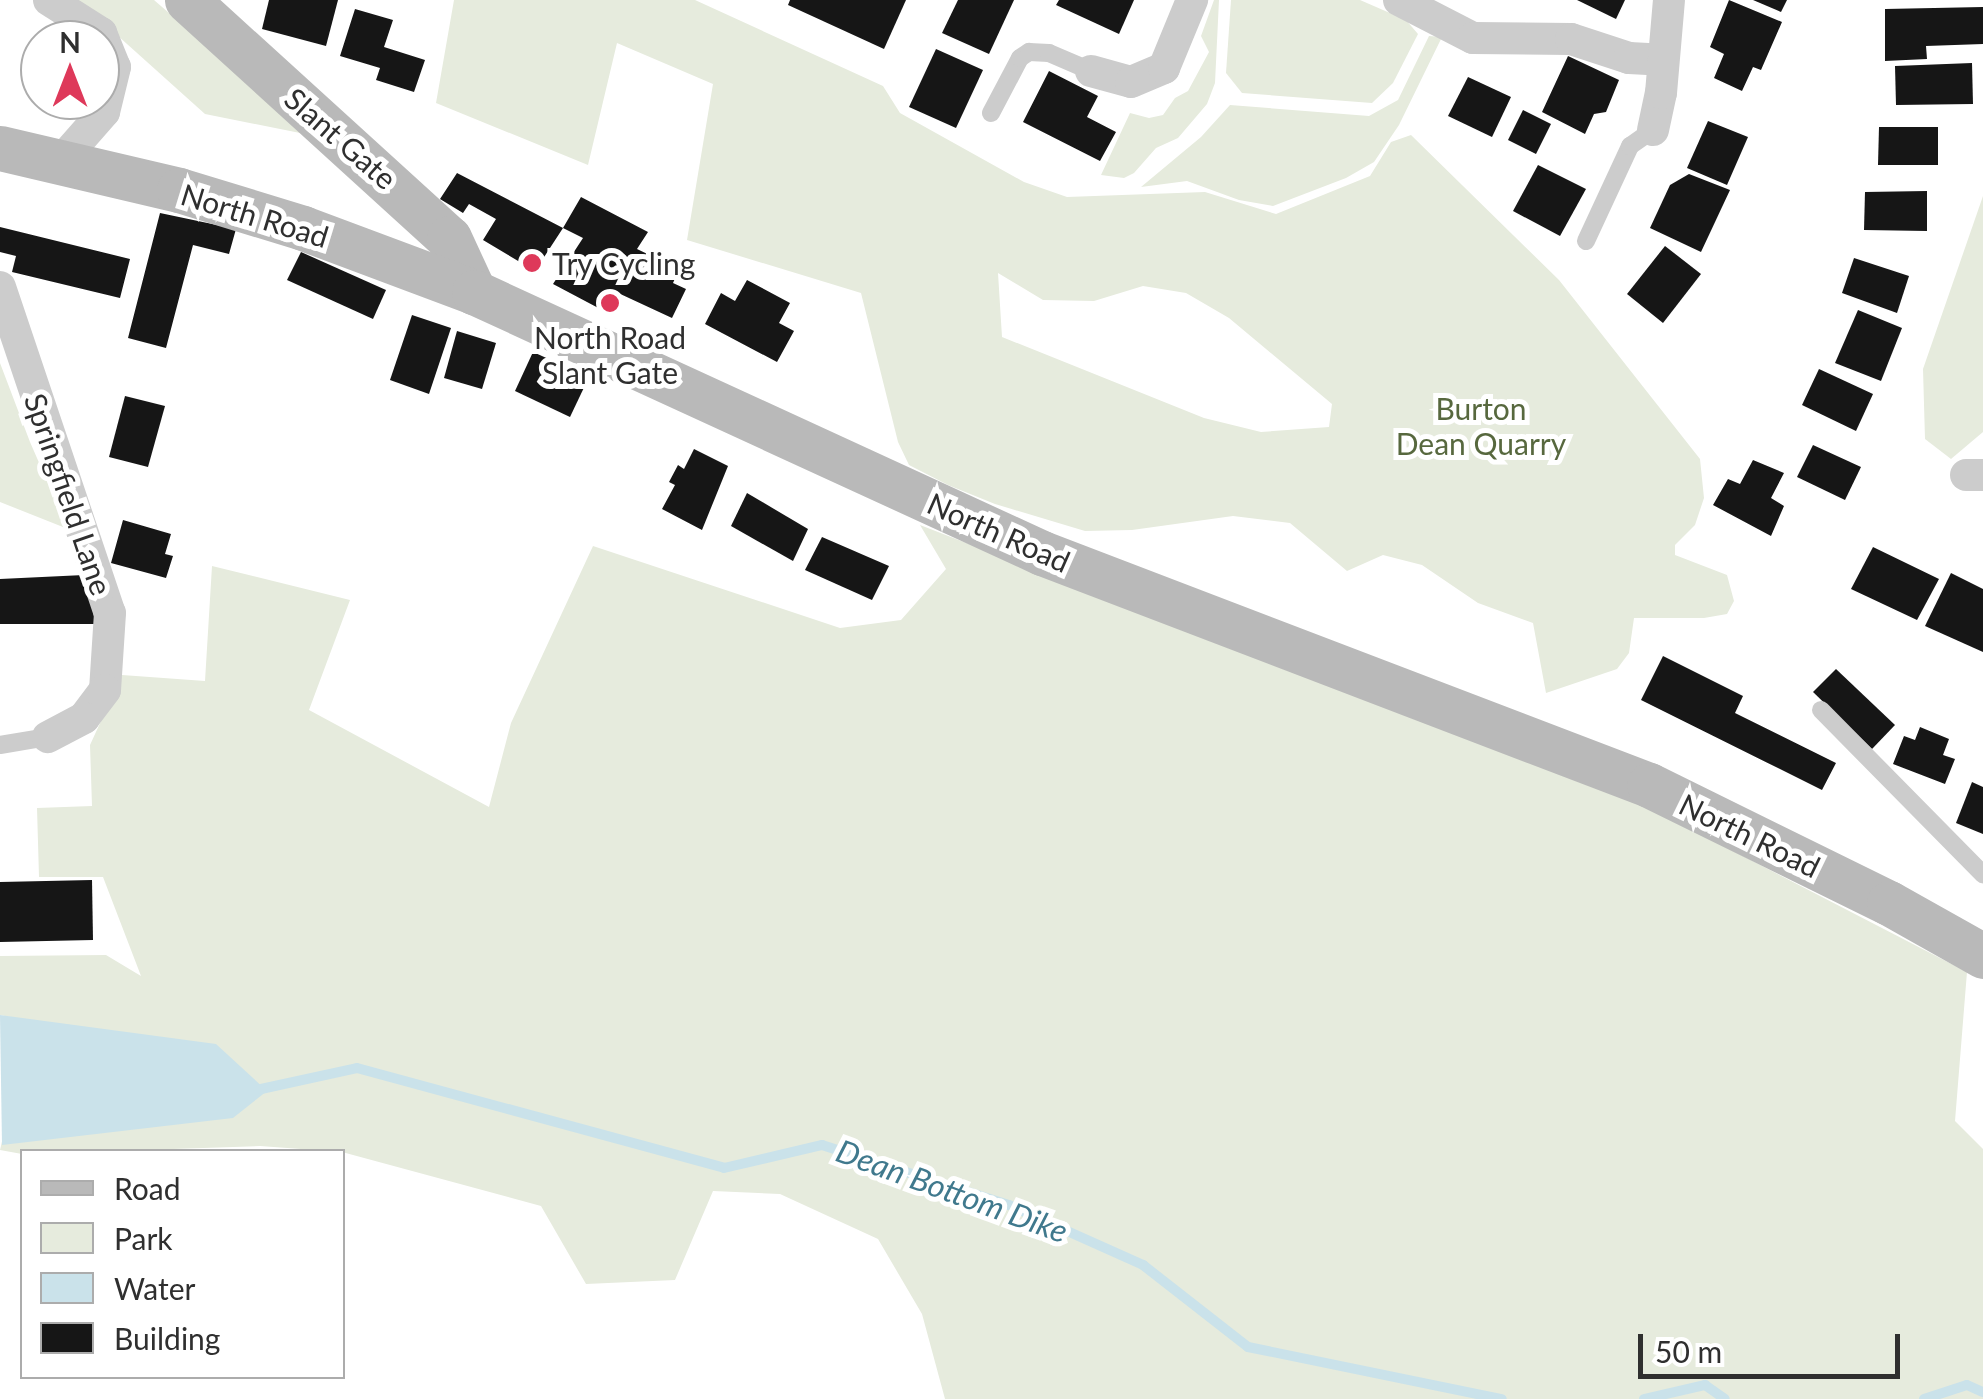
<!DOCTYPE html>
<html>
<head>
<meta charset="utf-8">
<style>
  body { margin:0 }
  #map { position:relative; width:1983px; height:1399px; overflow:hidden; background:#fff; font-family:Lato,sans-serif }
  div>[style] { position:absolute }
  .green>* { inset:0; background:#e6ebdd }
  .water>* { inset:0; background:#cae2ea }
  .stream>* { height:10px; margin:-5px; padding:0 5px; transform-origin:5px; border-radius:5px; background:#cae2ea }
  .building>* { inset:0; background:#161616 }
  .lane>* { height:18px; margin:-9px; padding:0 9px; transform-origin:9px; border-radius:9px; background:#ccc }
  .street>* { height:32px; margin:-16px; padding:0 16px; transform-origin:16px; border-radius:16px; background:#ccc }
  .secondary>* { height:45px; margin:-22.5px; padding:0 22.5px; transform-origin:22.5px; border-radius:22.5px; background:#b9b9b9 }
  .dots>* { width:28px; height:28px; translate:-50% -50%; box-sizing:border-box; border:5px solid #fff; border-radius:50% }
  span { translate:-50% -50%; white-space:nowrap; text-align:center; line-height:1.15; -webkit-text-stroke:10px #fff; paint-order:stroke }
  .street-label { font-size:30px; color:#2f2f2f }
  .poi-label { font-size:30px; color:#2f2f2f }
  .left { translate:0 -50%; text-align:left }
  .park-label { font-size:30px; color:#57683e }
  .water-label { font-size:32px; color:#40798d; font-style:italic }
  .legend { position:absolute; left:20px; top:1149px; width:325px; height:230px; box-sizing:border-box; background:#fff; border:2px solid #acacac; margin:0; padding:12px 18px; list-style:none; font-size:30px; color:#2f2f2f }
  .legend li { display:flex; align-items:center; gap:20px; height:50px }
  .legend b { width:50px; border:2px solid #acacac }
  .north { position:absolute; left:20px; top:20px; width:100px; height:100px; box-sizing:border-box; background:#fff; border:2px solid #acacac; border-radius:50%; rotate:0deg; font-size:28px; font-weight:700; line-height:40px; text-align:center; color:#2f2f2f }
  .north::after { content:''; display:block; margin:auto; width:35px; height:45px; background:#de395a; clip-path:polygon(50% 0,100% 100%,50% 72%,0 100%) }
  .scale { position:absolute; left:1638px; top:1334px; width:262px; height:45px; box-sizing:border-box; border:5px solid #2f2f2f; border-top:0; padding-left:12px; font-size:30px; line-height:35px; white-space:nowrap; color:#2f2f2f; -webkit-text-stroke:8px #fff; paint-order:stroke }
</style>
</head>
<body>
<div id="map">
  <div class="green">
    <div style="clip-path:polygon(78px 0,154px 0,310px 135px,205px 114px)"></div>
    <div style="clip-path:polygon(evenodd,454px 0,695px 0,883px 86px,900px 113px,1024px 182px,1067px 197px,1205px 192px,1276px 214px,1370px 176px,1391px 142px,1411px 135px,1559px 280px,1700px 459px,1704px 498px,1695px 525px,1675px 545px,1675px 555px,1727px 575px,1734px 601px,1727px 614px,1704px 618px,1634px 618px,1629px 653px,1617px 669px,1546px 693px,1533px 623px,1478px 603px,1422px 565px,1383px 555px,1347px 571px,1290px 523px,1233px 516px,1132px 530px,1085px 531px,995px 504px,948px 485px,909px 465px,898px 442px,861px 293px,687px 240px,713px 84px,617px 43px,588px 165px,436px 103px,454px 0,998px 273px,1043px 300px,1094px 301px,1143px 286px,1186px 293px,1229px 318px,1332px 404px,1329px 427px,1261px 432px,1204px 418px,1002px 337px,998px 273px)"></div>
    <div style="clip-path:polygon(1214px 0,1219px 0,1215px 83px,1207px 104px,1178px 138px,1156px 148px,1134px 173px,1124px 178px,1101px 175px,1130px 113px,1149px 118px,1163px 115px,1175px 98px,1188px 91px,1209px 52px,1201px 36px)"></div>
    <div style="clip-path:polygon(1231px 0,1360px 0,1406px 20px,1418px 34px,1393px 83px,1372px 103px,1242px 93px,1226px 73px)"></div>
    <div style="clip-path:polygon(1429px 36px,1442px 37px,1399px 125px,1374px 162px,1346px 178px,1273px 206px,1239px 200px,1187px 181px,1141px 187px,1201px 137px,1230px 105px,1369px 116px,1398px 100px)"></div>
    <div style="clip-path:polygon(1983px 196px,1983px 432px,1951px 459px,1925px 439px,1923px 369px)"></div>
    <div style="clip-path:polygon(0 363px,30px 442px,68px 529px,0 502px)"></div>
    <div style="clip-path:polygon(920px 525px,1650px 808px,1967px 972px,1955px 1121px,1983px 1149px,1983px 1399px,945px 1399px,922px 1314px,878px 1239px,780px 1194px,713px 1191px,675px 1280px,586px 1284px,541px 1206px,342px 1152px,260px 1146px,22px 1154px,0 1150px,30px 1021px,0 1015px,0 956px,106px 955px,141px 976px,103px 877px,39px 877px,37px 808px,92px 806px,90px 745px,122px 675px,205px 681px,212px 566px,350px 600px,309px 710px,489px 807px,511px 723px,593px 546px,840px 628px,901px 620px,946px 569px)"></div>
  </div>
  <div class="water">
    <div style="clip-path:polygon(0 1015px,216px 1044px,267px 1091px,233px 1118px,2px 1145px)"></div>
  </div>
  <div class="stream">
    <div style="left:261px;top:1089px;width:98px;rotate:-12.3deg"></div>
    <div style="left:357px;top:1068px;width:380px;rotate:15.2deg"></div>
    <div style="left:724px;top:1168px;width:101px;rotate:-13.2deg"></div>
    <div style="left:822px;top:1145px;width:196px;rotate:17.8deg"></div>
    <div style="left:1009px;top:1205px;width:147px;rotate:24.1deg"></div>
    <div style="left:1143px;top:1265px;width:133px;rotate:38deg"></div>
    <div style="left:1248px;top:1347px;width:259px;rotate:11.6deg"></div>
    <div style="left:1644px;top:1399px;width:63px;rotate:-12.9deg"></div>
    <div style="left:1705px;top:1385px;width:24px;rotate:35deg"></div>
    <div style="left:1924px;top:1399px;width:45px;rotate:-18deg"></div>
    <div style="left:1967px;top:1385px;width:17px;rotate:24deg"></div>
  </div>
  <div class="building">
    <div style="clip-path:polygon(269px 0,338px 0,326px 46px,262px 29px)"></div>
    <div style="clip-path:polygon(790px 0,906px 0,884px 49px,788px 5px)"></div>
    <div style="clip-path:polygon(958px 0,1014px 0,989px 54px,942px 33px)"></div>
    <div style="clip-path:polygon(1059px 0,1134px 0,1119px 34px,1056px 5px)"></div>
    <div style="clip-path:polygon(1577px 0,1625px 0,1616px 19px)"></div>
    <div style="clip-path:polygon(1729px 0,1782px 22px,1761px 70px,1753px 67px,1742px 91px,1714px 78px,1724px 54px,1710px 47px)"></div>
    <div style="clip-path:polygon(1753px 0,1787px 0,1781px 12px)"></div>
    <div style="clip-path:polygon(1983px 7px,1983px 44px,1926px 46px,1927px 59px,1885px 61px,1885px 9px)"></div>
    <div style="clip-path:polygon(355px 9px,393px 20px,384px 47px,425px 60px,414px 92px,376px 80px,380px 68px,340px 56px)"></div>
    <div style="clip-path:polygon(936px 49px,983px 70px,956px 128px,909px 107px)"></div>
    <div style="clip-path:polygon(1568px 56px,1619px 80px,1606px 112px,1594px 114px,1585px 134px,1542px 112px)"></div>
    <div style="clip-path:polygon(1972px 63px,1973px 104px,1896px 105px,1895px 66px)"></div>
    <div style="clip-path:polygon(1049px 71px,1098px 96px,1087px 117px,1116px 132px,1100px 161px,1023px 122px)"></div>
    <div style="clip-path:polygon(1468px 77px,1511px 97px,1492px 137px,1448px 116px)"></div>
    <div style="clip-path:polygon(1523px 110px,1551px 124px,1536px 154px,1508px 140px)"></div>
    <div style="clip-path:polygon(1708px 121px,1748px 137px,1727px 185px,1687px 168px)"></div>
    <div style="clip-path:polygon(1879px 127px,1938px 127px,1938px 165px,1878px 165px)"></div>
    <div style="clip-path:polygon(1538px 165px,1586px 189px,1560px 236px,1513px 211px)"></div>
    <div style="clip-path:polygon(457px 173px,563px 228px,535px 271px,483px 240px,496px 219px,469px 204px,463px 213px,440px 199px)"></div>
    <div style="clip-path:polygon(1689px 174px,1730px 190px,1701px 252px,1650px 228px,1670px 185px)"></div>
    <div style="clip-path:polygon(1927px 191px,1927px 231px,1864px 230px,1865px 192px)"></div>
    <div style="clip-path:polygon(581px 197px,648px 232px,637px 249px,679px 269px,673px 283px,686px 289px,672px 318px,616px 292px,604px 311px,553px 284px,583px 238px,563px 228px)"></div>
    <div style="clip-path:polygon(160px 213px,236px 229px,229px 254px,193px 245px,166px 348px,128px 338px)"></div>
    <div style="clip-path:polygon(0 227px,130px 259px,120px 298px,12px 272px,16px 256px,0 252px)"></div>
    <div style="clip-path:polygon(1665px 246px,1701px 274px,1663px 323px,1627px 294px)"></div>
    <div style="clip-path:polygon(301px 252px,386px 290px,373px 319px,287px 280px)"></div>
    <div style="clip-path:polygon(1854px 258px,1909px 276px,1897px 313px,1842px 293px)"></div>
    <div style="clip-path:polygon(747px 280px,790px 303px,779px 323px,794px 331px,777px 362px,705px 324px,721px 293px,735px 301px)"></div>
    <div style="clip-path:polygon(1858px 310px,1902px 328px,1881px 381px,1835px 363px)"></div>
    <div style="clip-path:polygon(412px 315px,451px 328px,429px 394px,390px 380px)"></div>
    <div style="clip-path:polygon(457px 331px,496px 343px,482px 389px,444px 378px)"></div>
    <div style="clip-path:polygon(533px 352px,589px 377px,570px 417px,515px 391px)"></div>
    <div style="clip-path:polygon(1819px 369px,1873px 394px,1856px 431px,1802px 405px)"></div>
    <div style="clip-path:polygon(125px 396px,165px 406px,148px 467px,109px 457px)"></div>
    <div style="clip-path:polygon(1813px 445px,1861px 467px,1845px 500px,1797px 477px)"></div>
    <div style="clip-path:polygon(694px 449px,728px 466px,702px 530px,662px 509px,675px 485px,669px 482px,678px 465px,684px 469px)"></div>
    <div style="clip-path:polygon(1753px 460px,1784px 473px,1771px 498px,1784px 506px,1771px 536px,1713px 505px,1728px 479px,1740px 484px)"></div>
    <div style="clip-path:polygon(747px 493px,808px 529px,793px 561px,731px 526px)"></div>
    <div style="clip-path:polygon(123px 520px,171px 534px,165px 554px,173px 556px,166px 578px,111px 563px)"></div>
    <div style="clip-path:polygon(822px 537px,889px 566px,872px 600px,805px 570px)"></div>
    <div style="clip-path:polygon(1873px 547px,1939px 579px,1917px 620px,1851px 589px)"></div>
    <div style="clip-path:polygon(1951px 573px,1983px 589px,1983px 652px,1925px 626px)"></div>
    <div style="clip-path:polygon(84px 575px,96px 624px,0 624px,0 579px)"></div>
    <div style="clip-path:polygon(1663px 656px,1743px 696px,1735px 713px,1836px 763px,1822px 790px,1641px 700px)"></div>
    <div style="clip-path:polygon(1836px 669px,1895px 725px,1872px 749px,1813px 692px)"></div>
    <div style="clip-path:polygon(1920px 727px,1949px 739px,1943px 755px,1955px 759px,1945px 784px,1893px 764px,1904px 736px,1915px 740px)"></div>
    <div style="clip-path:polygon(1972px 782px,1983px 787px,1983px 834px,1956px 823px)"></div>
    <div style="clip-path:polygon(92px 880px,93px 940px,0 942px,0 882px)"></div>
  </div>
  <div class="lane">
    <div style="left:991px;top:113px;width:62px;rotate:-62.2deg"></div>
    <div style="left:1020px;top:58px;width:11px;rotate:-34deg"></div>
    <div style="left:1029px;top:52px;width:20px;rotate:3deg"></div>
    <div style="left:1049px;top:53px;width:46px;rotate:23.2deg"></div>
    <div style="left:1586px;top:241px;width:105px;rotate:-65.1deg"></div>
    <div style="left:1630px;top:146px;width:28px;rotate:-35deg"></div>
    <div style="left:1821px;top:710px;width:231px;rotate:45.4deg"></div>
    <div style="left:0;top:745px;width:49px;rotate:-9.5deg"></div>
  </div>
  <div class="street">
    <div style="left:49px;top:0;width:62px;rotate:32.4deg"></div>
    <div style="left:101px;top:33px;width:37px;rotate:68deg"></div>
    <div style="left:115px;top:67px;width:46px;rotate:103.7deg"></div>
    <div style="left:104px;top:112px;width:67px;rotate:131.3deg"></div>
    <div style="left:1399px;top:0;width:83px;rotate:27.2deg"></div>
    <div style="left:1473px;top:38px;width:98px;rotate:0.6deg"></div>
    <div style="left:1571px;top:39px;width:61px;rotate:18.1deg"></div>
    <div style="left:1629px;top:58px;width:33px;rotate:3deg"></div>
    <div style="left:1091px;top:71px;width:41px;rotate:15.4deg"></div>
    <div style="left:1131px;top:82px;width:36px;rotate:-23deg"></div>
    <div style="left:1164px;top:68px;width:74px;rotate:-67.6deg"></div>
    <div style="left:1653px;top:130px;width:38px;rotate:-78deg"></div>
    <div style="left:1661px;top:93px;width:93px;rotate:-85.1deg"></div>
    <div style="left:0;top:287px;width:344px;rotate:71.4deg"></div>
    <div style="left:110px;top:613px;width:77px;rotate:93.7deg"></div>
    <div style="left:105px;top:690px;width:35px;rotate:127deg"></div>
    <div style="left:84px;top:718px;width:41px;rotate:152.2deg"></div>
    <div style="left:1966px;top:475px;width:17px"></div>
  </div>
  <div class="secondary">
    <div style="left:187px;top:0;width:354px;rotate:42.3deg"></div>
    <div style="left:449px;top:238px;width:60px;rotate:65.2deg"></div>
    <div style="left:0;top:148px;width:184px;rotate:13.2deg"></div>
    <div style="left:179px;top:190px;width:130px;rotate:17deg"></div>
    <div style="left:303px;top:228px;width:183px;rotate:20.5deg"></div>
    <div style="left:474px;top:292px;width:625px;rotate:24.68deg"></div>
    <div style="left:1042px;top:553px;width:650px;rotate:20.92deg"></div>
    <div style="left:1649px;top:785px;width:267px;rotate:26.2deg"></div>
    <div style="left:1889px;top:903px;width:108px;rotate:29.4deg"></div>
  </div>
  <div class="dots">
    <div style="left:532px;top:263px;background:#de395a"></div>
    <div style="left:610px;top:303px;background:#de395a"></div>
  </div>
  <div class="street-label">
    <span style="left:341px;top:138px;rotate:41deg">Slant Gate</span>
    <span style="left:255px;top:215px;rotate:17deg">North Road</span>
    <span style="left:69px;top:494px;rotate:71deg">Springfield Lane</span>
    <span style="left:999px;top:532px;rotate:24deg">North Road</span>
    <span style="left:1750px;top:835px;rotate:26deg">North Road</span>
  </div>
  <div class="poi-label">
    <span class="left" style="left:552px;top:263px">Try Cycling</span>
    <span style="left:610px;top:354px">North Road<br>Slant Gate</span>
  </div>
  <div class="park-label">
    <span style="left:1481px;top:425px">Burton<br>Dean Quarry</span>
  </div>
  <div class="water-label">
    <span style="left:952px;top:1191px;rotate:20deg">Dean Bottom Dike</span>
  </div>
  <ul class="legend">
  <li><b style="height:12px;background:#b9b9b9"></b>Road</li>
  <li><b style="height:28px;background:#e6ebdd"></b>Park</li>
  <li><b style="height:28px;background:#cae2ea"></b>Water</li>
  <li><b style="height:28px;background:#161616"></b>Building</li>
  </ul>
  <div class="north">N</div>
  <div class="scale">50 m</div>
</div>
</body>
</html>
